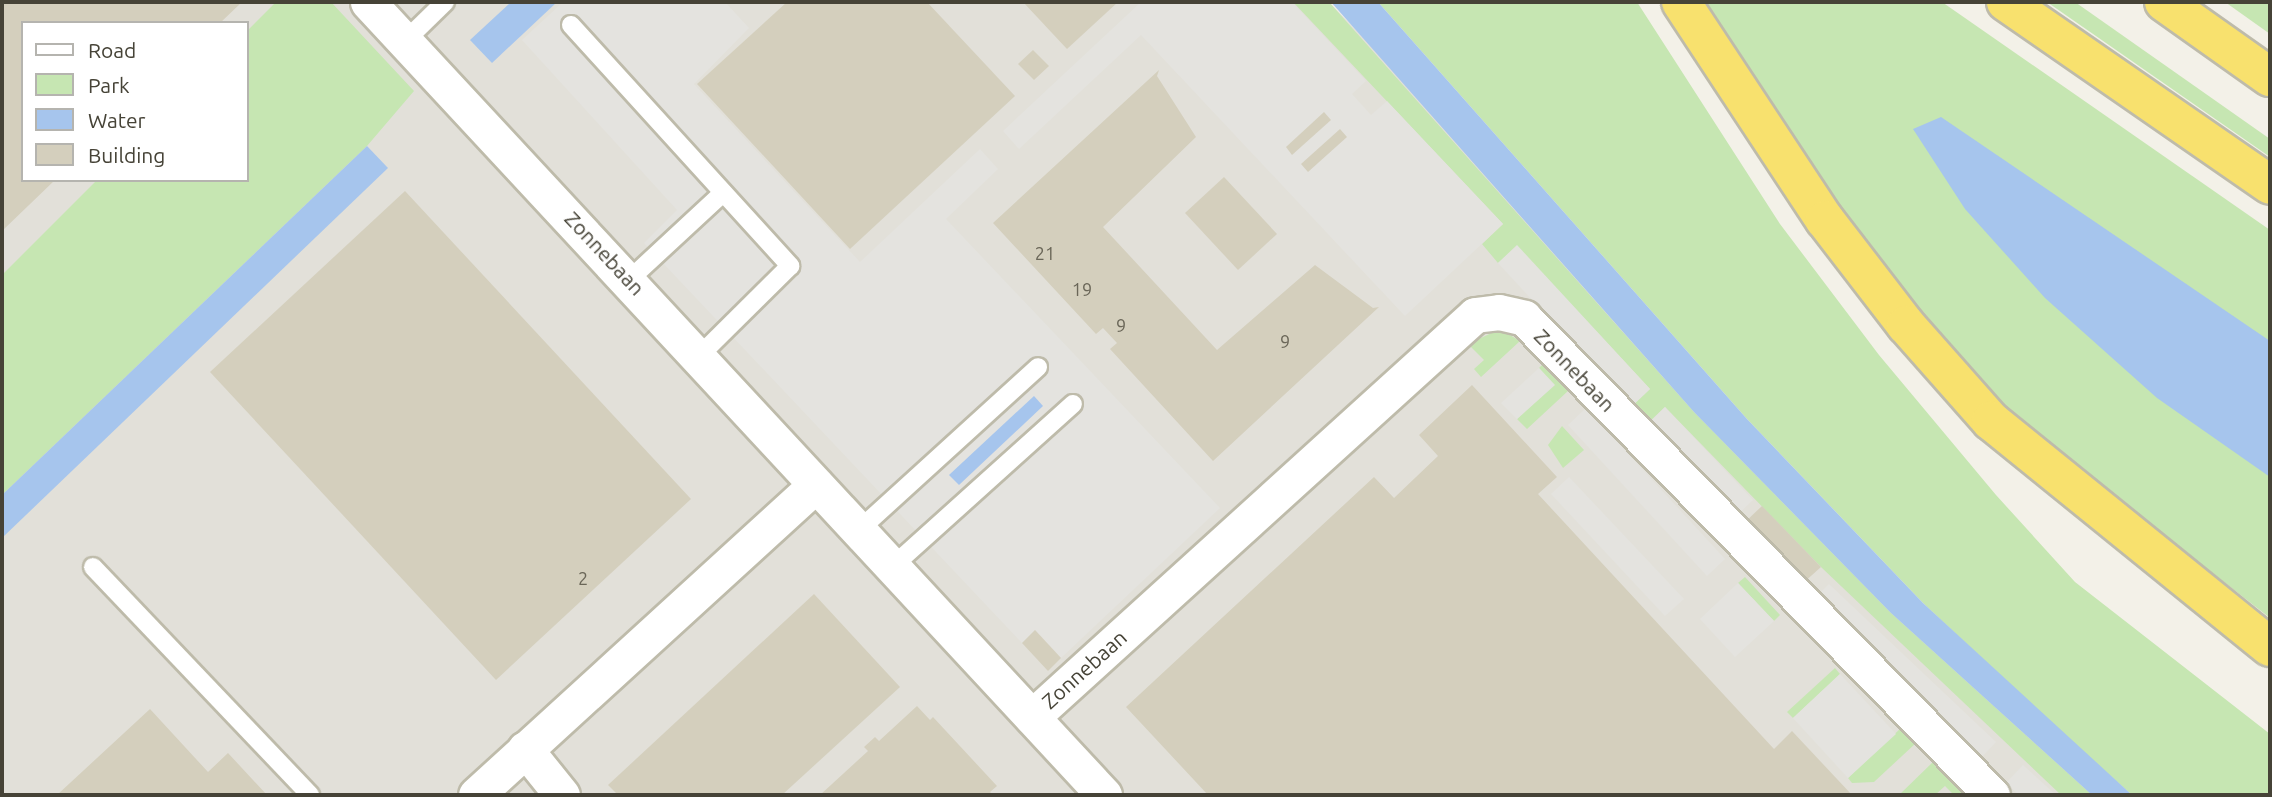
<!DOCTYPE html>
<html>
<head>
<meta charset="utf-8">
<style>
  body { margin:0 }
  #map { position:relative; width:2272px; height:797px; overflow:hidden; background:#f3f1e8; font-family:Ubuntu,sans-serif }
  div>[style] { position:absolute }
  .industrial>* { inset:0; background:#e2e0d9 }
  .green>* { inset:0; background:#c6e6b2 }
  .parking>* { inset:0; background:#e4e3df }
  .water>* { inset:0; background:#a6c5ed }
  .building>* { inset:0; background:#d4cfbd }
  .roads { filter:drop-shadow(2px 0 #bebbaa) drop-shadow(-2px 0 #bebbaa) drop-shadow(0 2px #bebbaa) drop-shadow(0 -2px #bebbaa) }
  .lane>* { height:18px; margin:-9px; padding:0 9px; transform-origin:9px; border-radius:9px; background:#fff }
  .street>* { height:35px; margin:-17.5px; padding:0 17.5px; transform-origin:17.5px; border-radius:17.5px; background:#fff }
  .highway>* { height:38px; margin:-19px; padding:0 19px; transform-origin:19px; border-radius:19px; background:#f8e16e }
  span { translate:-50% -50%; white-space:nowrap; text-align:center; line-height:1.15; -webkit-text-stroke:7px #fff; paint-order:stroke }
  .number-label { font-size:18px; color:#6a6658 }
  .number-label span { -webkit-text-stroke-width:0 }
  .street-label { font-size:21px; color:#464337 }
  .frame { position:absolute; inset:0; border:4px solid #464337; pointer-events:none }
  .legend { position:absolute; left:21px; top:21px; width:228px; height:161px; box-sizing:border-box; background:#fff; border:2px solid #b5b4af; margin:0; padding:9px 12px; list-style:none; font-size:21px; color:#464337 }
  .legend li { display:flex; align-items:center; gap:14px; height:35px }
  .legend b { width:35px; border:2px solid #b5b4af }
</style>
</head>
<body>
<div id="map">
  <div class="industrial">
    <div style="clip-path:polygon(evenodd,2px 2px,1329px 2px,2096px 795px,2px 795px,2px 2px,23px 23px,247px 23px,247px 180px,23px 180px,23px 23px)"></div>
  </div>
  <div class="green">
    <div style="clip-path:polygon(276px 2px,331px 2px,414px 91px,367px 146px,2px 495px,2px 275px,97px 180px,247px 180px,247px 31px)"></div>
    <div style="clip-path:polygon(1293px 2px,1329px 2px,1694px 412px,1891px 613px,2092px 795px,2061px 795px,1822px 568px,1665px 407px,1647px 424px,1631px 407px,1650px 389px,1517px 246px,1498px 263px,1482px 244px,1503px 224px)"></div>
    <div style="clip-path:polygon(1378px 2px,1637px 2px,1780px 224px,1879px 355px,1996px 495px,2075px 582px,2270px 734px,2270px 795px,2132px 795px,2063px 734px,1923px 603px,1747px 419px)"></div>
    <div style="clip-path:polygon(1701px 2px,1942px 2px,2270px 230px,2270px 618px,2008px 413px,1954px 355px,1826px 194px)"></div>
    <div style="clip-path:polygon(2047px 2px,2075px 2px,2270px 139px,2270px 157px)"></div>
    <div style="clip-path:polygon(2225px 2px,2270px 2px,2270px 34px)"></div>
    <div style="clip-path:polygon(1500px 329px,1520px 341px,1481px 377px,1474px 369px,1484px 360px,1468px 344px)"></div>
    <div style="clip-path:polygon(1543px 364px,1568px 391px,1527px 429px,1517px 419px,1554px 385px,1539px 368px)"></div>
    <div style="clip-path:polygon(1562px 426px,1584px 450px,1563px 468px,1548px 445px)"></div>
    <div style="clip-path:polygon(1745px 577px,1780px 615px,1774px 621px,1738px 583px)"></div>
    <div style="clip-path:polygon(1835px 668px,1840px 674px,1793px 718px,1787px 712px)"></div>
    <div style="clip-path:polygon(1901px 728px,1916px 743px,1874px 782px,1852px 783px,1848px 778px)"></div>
    <div style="clip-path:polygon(1934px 761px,1968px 795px,1954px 795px,1945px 786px,1935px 795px,1899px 795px)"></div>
  </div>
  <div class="parking">
    <div style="clip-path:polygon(563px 2px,725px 2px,749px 28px,694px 84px,860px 262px,980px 149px,998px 169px,946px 219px,1220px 508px,1061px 658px,1035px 630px,1022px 643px,644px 243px,677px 210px,522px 40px)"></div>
    <div style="clip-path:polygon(1141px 2px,1292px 2px,1366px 81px,1352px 94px,1371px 115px,1387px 101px,1503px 224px,1405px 316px,1141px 35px,1019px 149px,1003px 131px)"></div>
    <div style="clip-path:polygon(1517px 245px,1650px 389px,1631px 407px,1498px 263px)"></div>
    <div style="clip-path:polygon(1539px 368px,1555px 385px,1517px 419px,1501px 403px)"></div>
    <div style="clip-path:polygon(1665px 407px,1753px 500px,1735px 517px,1647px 425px)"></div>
    <div style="clip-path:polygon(1586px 408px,1725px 559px,1707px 576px,1568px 425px)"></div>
    <div style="clip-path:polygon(1569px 477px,1684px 599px,1665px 616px,1551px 494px)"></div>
    <div style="clip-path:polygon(1738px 583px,1774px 621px,1735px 657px,1700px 619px)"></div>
    <div style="clip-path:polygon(1829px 584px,1996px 742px,1980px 759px,1812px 601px)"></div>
    <div style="clip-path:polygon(1840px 674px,1896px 734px,1848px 778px,1793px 718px)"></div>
    <div style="clip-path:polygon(2023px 765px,2056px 795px,2019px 795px,2006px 783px)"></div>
  </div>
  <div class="water">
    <div style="clip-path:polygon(511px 2px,557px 2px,492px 63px,470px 40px)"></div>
    <div style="clip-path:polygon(1331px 2px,1378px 2px,1747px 419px,1923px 603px,2132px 795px,2092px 795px,1891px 613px,1694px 412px)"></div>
    <div style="clip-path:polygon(1941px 117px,2270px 341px,2270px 477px,2157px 398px,2045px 298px,1965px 209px,1913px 129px)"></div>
    <div style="clip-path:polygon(367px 146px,388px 168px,2px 538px,2px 495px)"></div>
    <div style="clip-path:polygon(1034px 396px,1043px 406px,959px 485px,949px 475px)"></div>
  </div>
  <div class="building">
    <div style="clip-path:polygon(2px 2px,242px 2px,220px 23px,23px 23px,23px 180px,55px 180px,2px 231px)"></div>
    <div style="clip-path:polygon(787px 2px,927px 2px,1015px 96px,850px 249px,697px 84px)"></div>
    <div style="clip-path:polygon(1023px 2px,1118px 2px,1067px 49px)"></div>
    <div style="clip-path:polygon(1033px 50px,1049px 66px,1034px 80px,1018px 64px)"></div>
    <div style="clip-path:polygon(1159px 70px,1157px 76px,1196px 137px,1103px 227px,1217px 350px,1315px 265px,1373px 308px,1379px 307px,1213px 461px,1110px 349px,1117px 343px,1103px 328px,1096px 334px,993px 223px)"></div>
    <div style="clip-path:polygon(1324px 112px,1331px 120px,1292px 155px,1286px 147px)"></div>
    <div style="clip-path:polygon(1340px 129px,1347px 137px,1308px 172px,1301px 164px)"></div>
    <div style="clip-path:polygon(1224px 177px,1277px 234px,1238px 270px,1185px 213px)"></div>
    <div style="clip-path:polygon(405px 191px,691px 499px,496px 680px,210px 372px)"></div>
    <div style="clip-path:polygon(1472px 385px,1557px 477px,1538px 494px,1774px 749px,1792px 731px,1852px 795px,1208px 795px,1126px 707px,1374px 477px,1394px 498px,1438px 456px,1419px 435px)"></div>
    <div style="clip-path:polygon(1762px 506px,1821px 567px,1802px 584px,1744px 523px)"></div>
    <div style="clip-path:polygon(814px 594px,900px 687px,782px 795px,618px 795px,608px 785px)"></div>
    <div style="clip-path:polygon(1035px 630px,1061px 658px,1048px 671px,1022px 643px)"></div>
    <div style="clip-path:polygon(917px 706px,930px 720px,933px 717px,997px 786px,990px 792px,993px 795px,820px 795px,868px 751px,864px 747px,875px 737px,879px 741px)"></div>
    <div style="clip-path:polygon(150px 709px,208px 772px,228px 753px,267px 795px,57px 795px)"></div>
  </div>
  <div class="roads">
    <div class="lane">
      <div style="left:571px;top:25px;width:326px;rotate:47.7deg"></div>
      <div style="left:790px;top:266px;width:128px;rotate:135.3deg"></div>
      <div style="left:405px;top:41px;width:56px;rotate:-44.3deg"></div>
      <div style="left:630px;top:279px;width:127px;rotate:-42.8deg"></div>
      <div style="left:859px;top:530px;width:242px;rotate:-42.3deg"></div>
      <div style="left:893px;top:566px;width:242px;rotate:-42deg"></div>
      <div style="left:93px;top:567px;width:315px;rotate:46.4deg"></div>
    </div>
    <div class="street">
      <div style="left:368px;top:2px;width:1082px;rotate:47.13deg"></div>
      <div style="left:1032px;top:717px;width:598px;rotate:-42.22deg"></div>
      <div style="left:1475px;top:315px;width:24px;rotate:-7deg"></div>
      <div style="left:1499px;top:312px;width:26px;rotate:13deg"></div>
      <div style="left:1524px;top:318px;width:668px;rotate:45.55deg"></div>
      <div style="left:525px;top:749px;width:59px;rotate:51.2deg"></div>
      <div style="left:476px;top:795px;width:460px;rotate:-42.4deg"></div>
    </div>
    <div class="highway">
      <div style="left:1681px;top:2px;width:261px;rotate:56.6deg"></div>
      <div style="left:1825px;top:220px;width:133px;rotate:52.4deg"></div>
      <div style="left:1906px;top:325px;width:128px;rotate:48.5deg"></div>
      <div style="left:1991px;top:421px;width:359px;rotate:39deg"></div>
      <div style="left:2006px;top:2px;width:321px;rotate:34.7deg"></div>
      <div style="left:2164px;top:2px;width:130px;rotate:35.3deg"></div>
    </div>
  </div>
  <div class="number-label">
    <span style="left:1045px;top:253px">21</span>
    <span style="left:1082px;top:289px">19</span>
    <span style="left:1121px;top:325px">9</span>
    <span style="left:1285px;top:341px">9</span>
    <span style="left:583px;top:578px">2</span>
  </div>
  <div class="street-label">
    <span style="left:605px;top:253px;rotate:47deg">Zonnebaan</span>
    <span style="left:1575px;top:370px;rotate:46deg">Zonnebaan</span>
    <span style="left:1084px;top:669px;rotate:-42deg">Zonnebaan</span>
  </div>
  <div class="frame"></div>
  <ul class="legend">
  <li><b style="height:9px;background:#fff"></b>Road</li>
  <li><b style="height:19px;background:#c6e6b2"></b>Park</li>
  <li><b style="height:19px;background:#a6c5ed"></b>Water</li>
  <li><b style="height:19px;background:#d4cfbd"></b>Building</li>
  </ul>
</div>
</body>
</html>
